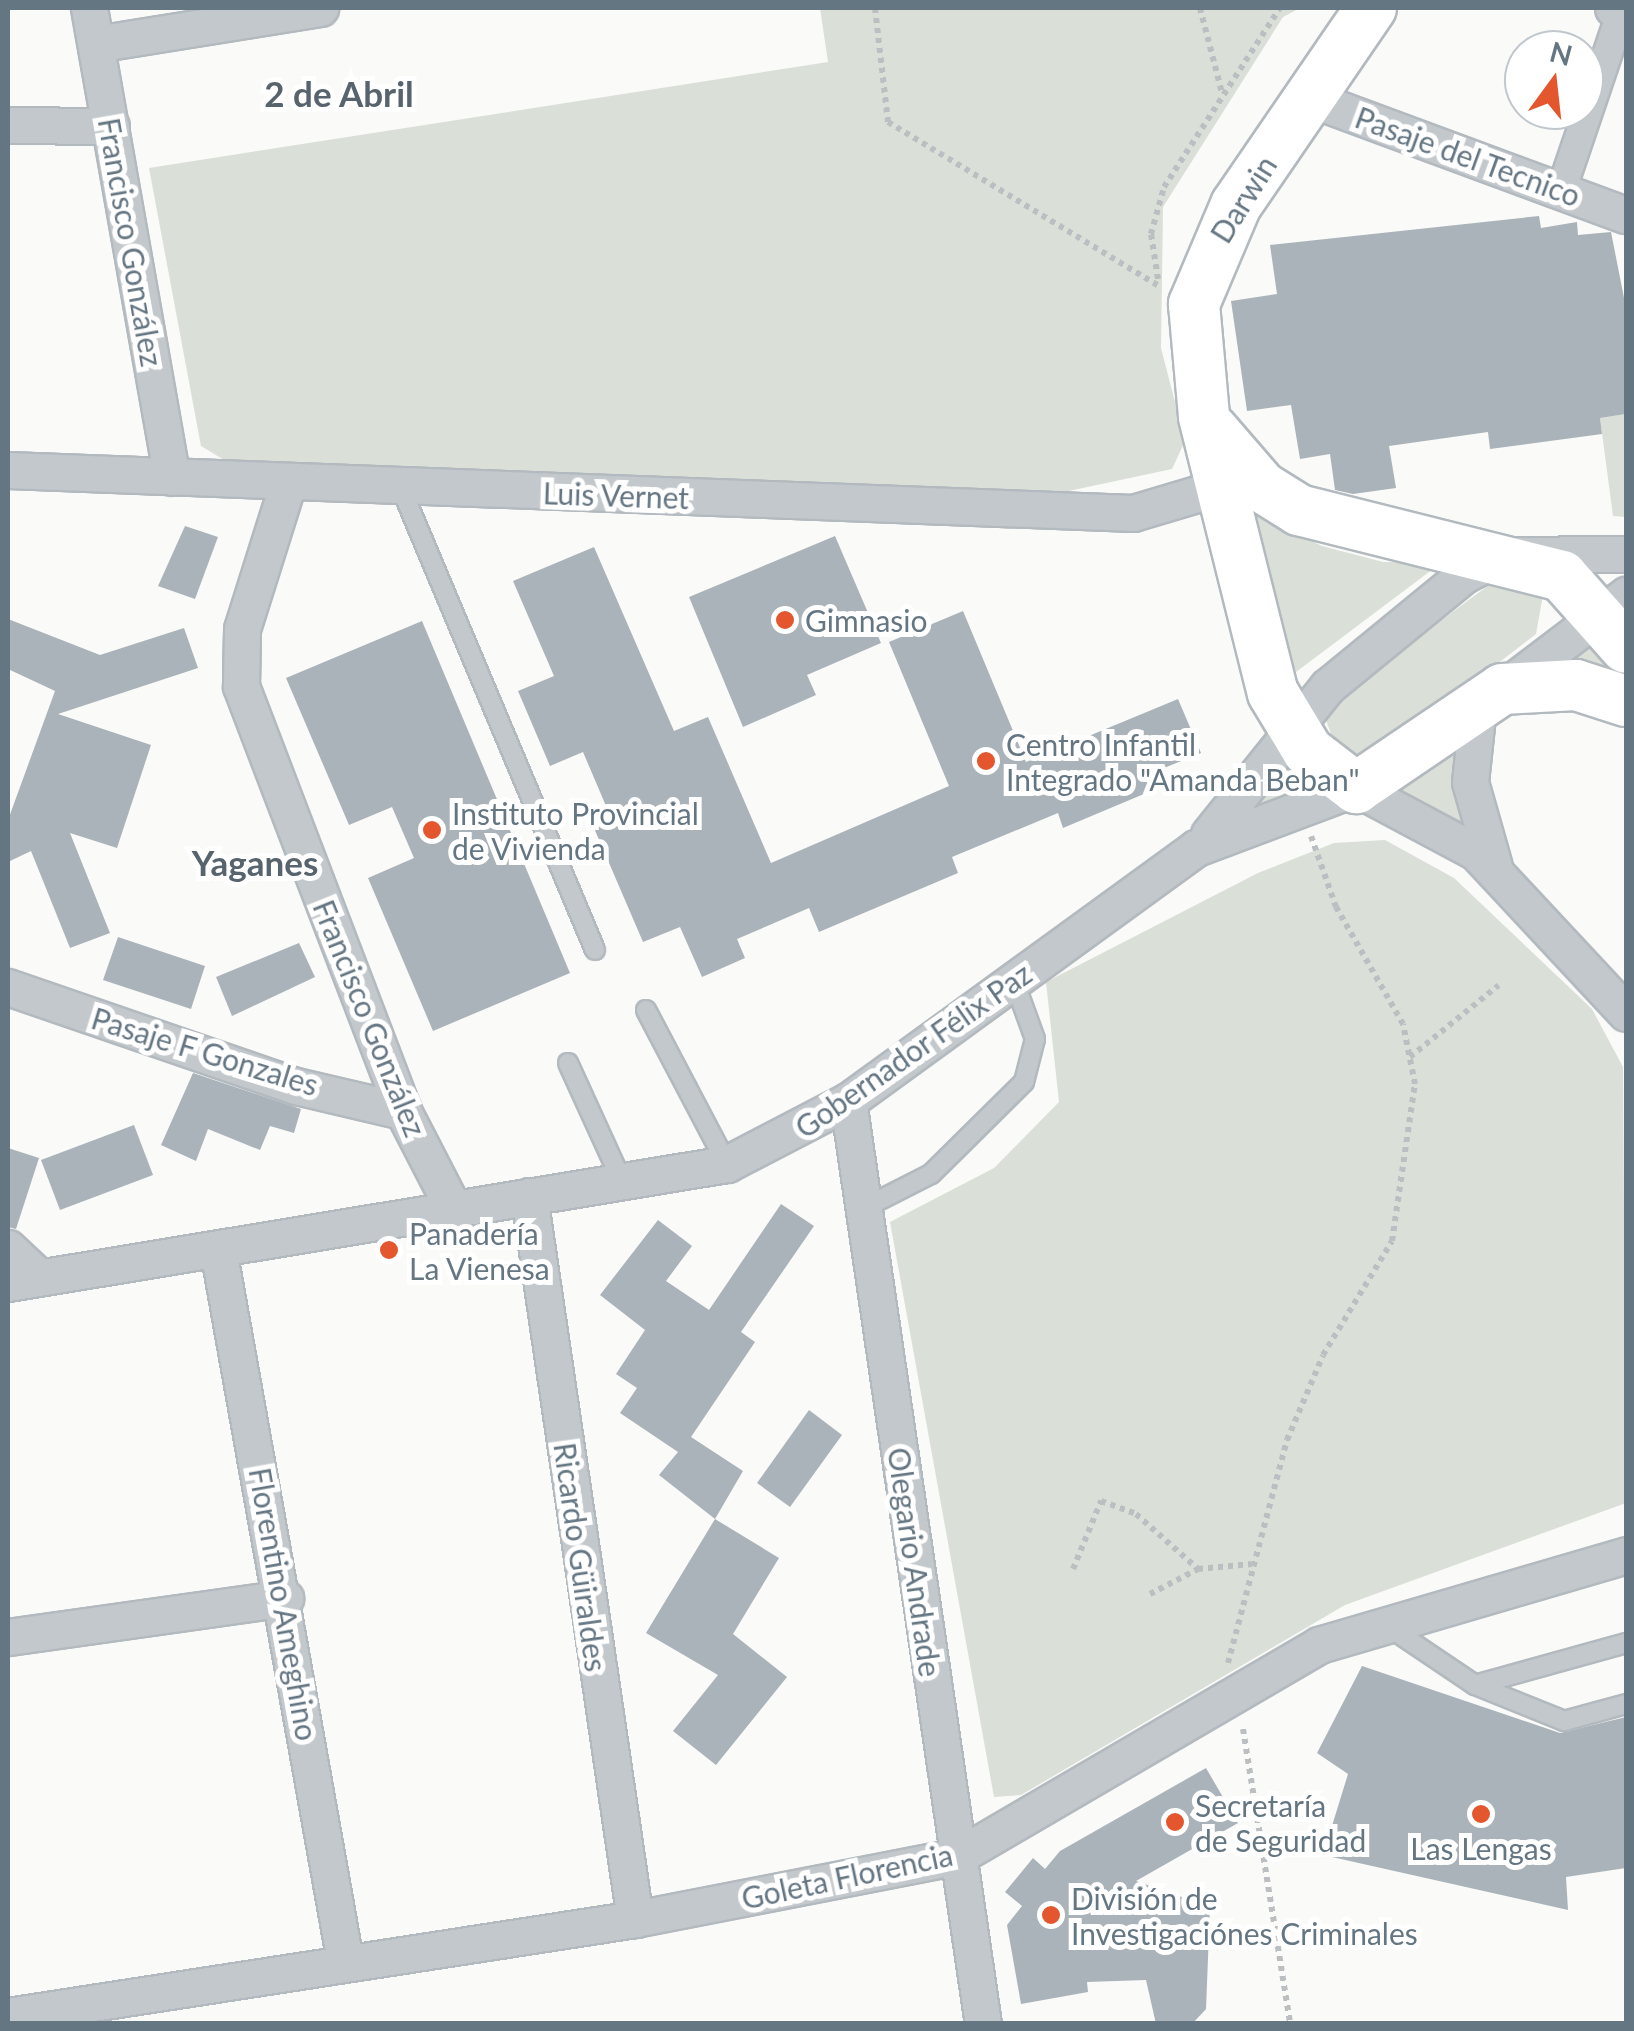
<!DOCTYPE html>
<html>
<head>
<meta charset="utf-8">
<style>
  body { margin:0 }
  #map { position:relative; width:1634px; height:2031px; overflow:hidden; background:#fafaf8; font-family:Lato,sans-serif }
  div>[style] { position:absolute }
  .green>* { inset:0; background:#dadfd7 }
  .building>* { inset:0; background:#aab3b9 }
  .path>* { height:6px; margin-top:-3px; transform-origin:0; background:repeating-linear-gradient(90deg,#bbbfc2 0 5px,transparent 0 10px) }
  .roads { filter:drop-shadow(2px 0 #b3babf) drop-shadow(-2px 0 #b3babf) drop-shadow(0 2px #b3babf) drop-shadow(0 -2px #b3babf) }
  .service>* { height:18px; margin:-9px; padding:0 9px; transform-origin:9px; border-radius:9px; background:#c3c8cc }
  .pedestrian>* { height:28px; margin:-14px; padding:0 14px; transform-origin:14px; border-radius:14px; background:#c3c8cc }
  .minor>* { height:35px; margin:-17.5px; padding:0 17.5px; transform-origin:17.5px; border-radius:17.5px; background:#c3c8cc }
  .secondary>* { height:50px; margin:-25px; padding:0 25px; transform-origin:25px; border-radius:25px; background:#fff }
  .dots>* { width:28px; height:28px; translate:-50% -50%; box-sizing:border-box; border:5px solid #fff; border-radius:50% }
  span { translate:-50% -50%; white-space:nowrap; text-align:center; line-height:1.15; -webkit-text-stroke:10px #fff; paint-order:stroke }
  .street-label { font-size:30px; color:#657683 }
  .poi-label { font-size:30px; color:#657683 }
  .left { translate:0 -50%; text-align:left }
  .quarter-label { font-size:35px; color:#57646e; font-weight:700 }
  .frame { position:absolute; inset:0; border:10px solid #657683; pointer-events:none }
  .north { position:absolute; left:1504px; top:30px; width:100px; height:100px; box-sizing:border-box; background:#fff; border:2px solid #c1c8cd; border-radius:50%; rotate:15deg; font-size:28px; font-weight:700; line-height:40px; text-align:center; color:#657683 }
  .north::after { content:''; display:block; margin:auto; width:35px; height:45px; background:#e4572e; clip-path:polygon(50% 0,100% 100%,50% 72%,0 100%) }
</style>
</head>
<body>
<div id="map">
  <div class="green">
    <div style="clip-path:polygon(820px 8px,1300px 8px,1283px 17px,1163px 207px,1161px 348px,1185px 441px,1172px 469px,1064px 492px,229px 463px,201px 446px,149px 168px,828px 62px)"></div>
    <div style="clip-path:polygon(1626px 414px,1626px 517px,1613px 516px,1600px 418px)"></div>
    <div style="clip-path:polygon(1238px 488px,1272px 522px,1322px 546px,1383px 562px,1441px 563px,1296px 672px)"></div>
    <div style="clip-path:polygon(1497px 579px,1543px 595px,1536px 634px,1385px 750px,1352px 756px,1334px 742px,1324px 715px,1334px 700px)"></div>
    <div style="clip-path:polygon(1601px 635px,1626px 669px,1626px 691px,1554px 670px)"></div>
    <div style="clip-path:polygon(1457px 748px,1453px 776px,1478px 841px,1395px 795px)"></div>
    <div style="clip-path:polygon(1283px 755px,1313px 794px,1238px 817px)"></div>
    <div style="clip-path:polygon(1385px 840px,1454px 878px,1592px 1009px,1623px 1067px,1626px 1503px,1345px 1605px,1021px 1795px,994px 1797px,890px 1222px,994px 1168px,1059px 1102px,1046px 982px,1258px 873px,1334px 843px)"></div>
  </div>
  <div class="building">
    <div style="clip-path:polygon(1539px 216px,1541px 228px,1577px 222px,1578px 235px,1611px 232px,1626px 308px,1626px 414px,1600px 418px,1602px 434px,1490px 449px,1488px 432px,1389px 446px,1396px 488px,1353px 494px,1335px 490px,1330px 454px,1300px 459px,1291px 405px,1247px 411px,1231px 301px,1277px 294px,1270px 245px)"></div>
    <div style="clip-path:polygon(185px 526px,218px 537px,195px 599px,158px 586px)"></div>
    <div style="clip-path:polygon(835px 536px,881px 643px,807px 675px,816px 695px,743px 727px,689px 597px)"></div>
    <div style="clip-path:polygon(594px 547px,674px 731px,708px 717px,771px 863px,949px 786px,889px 642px,963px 611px,1026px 762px,1178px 699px,1201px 753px,1164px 768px,1170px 783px,1063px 828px,1058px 813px,952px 857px,958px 873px,819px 932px,809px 908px,737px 939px,745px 958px,702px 977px,680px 927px,643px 942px,591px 821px,609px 813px,583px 752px,550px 766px,518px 691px,554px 676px,513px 581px)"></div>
    <div style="clip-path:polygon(8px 619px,100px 655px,184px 628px,198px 668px,58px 714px,151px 745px,117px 848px,70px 833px,110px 933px,70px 948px,31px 851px,8px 862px,8px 820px,55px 691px,8px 669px)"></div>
    <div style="clip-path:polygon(422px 621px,570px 973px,433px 1031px,368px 878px,414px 858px,392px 807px,349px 825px,286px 678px)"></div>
    <div style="clip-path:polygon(118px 937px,205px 966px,191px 1009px,103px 980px)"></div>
    <div style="clip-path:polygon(299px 943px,315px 977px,232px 1016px,216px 977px)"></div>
    <div style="clip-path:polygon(193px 1073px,301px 1109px,294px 1133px,270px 1126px,260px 1150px,208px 1129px,196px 1161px,161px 1145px)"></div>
    <div style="clip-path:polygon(134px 1125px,153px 1175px,60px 1210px,41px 1160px)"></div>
    <div style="clip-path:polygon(8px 1148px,39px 1158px,16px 1229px,8px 1227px)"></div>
    <div style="clip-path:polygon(781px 1204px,814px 1226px,741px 1332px,755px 1342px,691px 1437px,743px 1471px,715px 1519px,659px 1475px,678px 1452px,620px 1413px,637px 1388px,616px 1374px,645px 1330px,600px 1295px,658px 1220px,692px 1246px,666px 1281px,709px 1310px)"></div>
    <div style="clip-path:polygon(809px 1410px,842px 1435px,790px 1507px,757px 1483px)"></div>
    <div style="clip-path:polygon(715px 1519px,779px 1558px,733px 1634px,787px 1677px,716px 1765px,673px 1731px,718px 1675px,646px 1633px)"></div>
    <div style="clip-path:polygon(1362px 1666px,1560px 1733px,1626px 1717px,1626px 1868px,1566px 1877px,1568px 1910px,1323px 1855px,1348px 1774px,1317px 1753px)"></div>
    <div style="clip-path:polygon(1206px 1768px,1238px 1823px,1136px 1881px,1210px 1907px,1206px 2009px,1192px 2024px,1156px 2024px,1146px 1980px,1087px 1982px,1088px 1992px,1021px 2004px,1007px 1925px,1022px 1906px,1005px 1892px,1033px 1858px,1045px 1869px,1060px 1851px)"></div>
  </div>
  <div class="path">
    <div style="left:875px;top:8px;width:115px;rotate:83.5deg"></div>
    <div style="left:888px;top:122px;width:315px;rotate:31.2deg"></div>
    <div style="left:1200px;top:8px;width:88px;rotate:75.5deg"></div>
    <div style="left:1158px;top:279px;width:46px;rotate:-98.8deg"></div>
    <div style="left:1151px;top:234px;width:49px;rotate:-74.5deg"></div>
    <div style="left:1164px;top:187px;width:213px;rotate:-57.1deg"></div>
    <div style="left:1410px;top:1057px;width:114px;rotate:-39deg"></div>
    <div style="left:1073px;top:1569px;width:74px;rotate:-67.6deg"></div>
    <div style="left:1101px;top:1501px;width:37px;rotate:20deg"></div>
    <div style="left:1136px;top:1514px;width:83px;rotate:41.6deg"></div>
    <div style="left:1150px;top:1594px;width:54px;rotate:-27.5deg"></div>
    <div style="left:1198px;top:1569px;width:54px;rotate:-5.3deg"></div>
    <div style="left:1228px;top:1663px;width:231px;rotate:-75.2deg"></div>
    <div style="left:1287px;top:1440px;width:92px;rotate:-67deg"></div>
    <div style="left:1323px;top:1355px;width:133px;rotate:-58.8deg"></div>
    <div style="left:1392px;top:1241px;width:159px;rotate:-81.7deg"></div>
    <div style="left:1415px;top:1084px;width:61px;rotate:-101.3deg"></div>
    <div style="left:1403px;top:1024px;width:135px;rotate:-119.8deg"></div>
    <div style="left:1336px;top:907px;width:75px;rotate:-109.4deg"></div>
    <div style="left:1243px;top:1729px;width:299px;rotate:80.9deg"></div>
  </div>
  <div class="roads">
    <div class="service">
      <div style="left:401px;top:488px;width:501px;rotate:67.22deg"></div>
      <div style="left:646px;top:1010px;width:174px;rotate:62.3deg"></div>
      <div style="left:568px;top:1063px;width:135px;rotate:65.5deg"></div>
      <div style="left:864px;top:1208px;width:75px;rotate:-26.9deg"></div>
      <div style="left:931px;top:1174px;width:131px;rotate:-44.7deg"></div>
      <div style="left:1024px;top:1082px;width:44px;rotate:-75.7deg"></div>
      <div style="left:1035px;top:1039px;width:62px;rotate:-109.9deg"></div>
      <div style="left:1386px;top:1625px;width:107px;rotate:34deg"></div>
      <div style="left:1475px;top:1685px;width:157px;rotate:-15.5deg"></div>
      <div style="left:1475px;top:1685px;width:96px;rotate:22deg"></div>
      <div style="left:1564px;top:1721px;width:64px;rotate:-15.3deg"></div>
    </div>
    <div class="pedestrian">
      <div style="left:1561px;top:191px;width:193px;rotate:-71.3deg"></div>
    </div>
    <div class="minor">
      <div style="left:89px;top:8px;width:476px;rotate:80deg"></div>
      <div style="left:1613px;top:8px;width:14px;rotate:17deg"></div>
      <div style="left:96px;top:44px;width:227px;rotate:-9.1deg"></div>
      <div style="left:1309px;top:98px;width:338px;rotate:20.3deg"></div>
      <div style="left:8px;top:125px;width:103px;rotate:0.6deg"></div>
      <div style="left:8px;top:470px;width:1126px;rotate:2.19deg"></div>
      <div style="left:1133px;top:513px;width:91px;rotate:-16.6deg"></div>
      <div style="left:288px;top:483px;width:153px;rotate:107.5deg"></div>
      <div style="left:242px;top:629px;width:57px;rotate:91deg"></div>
      <div style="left:241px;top:686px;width:455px;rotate:69.1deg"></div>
      <div style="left:403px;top:1111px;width:109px;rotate:62.7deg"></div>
      <div style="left:1502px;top:689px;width:156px;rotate:-37.2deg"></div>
      <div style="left:1478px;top:707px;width:75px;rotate:96.1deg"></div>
      <div style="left:1470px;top:782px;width:87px;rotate:74.1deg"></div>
      <div style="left:1209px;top:834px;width:189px;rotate:-51.2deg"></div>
      <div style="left:1327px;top:687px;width:177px;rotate:-39.3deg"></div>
      <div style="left:1464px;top:575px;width:44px;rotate:-27.1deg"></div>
      <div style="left:1503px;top:555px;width:123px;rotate:-0.5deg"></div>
      <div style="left:8px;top:987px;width:305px;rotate:19deg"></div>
      <div style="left:296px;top:1086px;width:110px;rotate:13.2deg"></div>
      <div style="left:848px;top:1101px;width:933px;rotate:81.68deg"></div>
      <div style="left:529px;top:1196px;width:731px;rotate:81.66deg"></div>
      <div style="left:8px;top:1248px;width:42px;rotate:43.1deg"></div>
      <div style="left:218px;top:1249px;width:723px;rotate:79.89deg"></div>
      <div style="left:8px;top:1283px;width:729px;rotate:-9.4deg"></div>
      <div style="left:727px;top:1164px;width:136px;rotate:-27.5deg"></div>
      <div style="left:848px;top:1101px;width:430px;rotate:-36deg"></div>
      <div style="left:1196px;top:848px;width:171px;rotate:-20.6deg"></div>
      <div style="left:1356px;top:788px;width:136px;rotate:28.1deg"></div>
      <div style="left:1476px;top:852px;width:220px;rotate:47deg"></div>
      <div style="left:8px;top:1637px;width:280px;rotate:-8deg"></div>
      <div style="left:8px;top:2016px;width:634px;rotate:-8.79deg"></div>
      <div style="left:635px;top:1919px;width:329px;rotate:-11deg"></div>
      <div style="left:958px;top:1856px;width:418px;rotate:-30.3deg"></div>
      <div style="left:1319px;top:1645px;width:320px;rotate:-16.3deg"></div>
    </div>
    <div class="secondary">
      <div style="left:1371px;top:8px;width:239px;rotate:124.4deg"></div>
      <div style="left:1236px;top:205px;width:108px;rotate:113deg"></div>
      <div style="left:1194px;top:304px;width:113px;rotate:84.9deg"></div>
      <div style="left:1204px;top:417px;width:284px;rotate:76deg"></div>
      <div style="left:1273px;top:693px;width:68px;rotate:58.9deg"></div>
      <div style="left:1308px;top:751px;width:61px;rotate:37.6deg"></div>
      <div style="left:1356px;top:788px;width:176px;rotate:-34.1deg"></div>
      <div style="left:1502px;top:689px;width:74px;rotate:-3.1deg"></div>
      <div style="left:1576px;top:685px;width:52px;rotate:17.7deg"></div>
      <div style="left:1212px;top:429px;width:77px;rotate:49.2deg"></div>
      <div style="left:1262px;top:487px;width:44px;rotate:31.9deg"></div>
      <div style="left:1299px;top:510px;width:271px;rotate:14.1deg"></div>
      <div style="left:1562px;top:576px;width:96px;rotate:48.4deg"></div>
    </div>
  </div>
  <div class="dots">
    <div style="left:785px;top:620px;background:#e4572e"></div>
    <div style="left:986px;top:761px;background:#e4572e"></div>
    <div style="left:432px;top:830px;background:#e4572e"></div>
    <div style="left:389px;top:1250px;background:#e4572e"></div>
    <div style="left:1481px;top:1814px;background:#e4572e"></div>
    <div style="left:1175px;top:1822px;background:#e4572e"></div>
    <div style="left:1051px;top:1915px;background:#e4572e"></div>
  </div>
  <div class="street-label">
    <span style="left:1468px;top:156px;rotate:20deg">Pasaje del Tecnico</span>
    <span style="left:1243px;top:199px;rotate:-58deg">Darwin</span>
    <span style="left:131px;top:242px;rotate:80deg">Francisco González</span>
    <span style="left:616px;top:495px;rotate:2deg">Luis Vernet</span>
    <span style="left:370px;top:1018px;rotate:68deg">Francisco González</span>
    <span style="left:913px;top:1050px;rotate:-35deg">Gobernador Félix Paz</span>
    <span style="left:205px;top:1051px;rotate:17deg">Pasaje F Gonzales</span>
    <span style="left:581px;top:1557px;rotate:82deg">Ricardo Güiraldes</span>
    <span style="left:915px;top:1562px;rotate:82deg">Olegario Andrade</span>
    <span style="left:284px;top:1604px;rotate:80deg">Florentino Ameghino</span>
    <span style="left:847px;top:1876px;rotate:-12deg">Goleta Florencia</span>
  </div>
  <div class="poi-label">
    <span class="left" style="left:805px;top:620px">Gimnasio</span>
    <span class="left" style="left:1006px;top:761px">Centro Infantil<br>Integrado "Amanda Beban"</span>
    <span class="left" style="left:452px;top:830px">Instituto Provincial<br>de Vivienda</span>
    <span class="left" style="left:409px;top:1250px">Panadería<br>La Vienesa</span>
    <span class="left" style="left:1195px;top:1822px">Secretaría<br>de Seguridad</span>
    <span style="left:1481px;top:1848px">Las Lengas</span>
    <span class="left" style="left:1071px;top:1915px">División de<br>Investigaciónes Criminales</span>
  </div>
  <div class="quarter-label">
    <span style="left:339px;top:93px">2 de Abril</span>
    <span style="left:255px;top:862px">Yaganes</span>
  </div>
  <div class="frame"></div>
  <div class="north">N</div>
</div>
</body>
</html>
